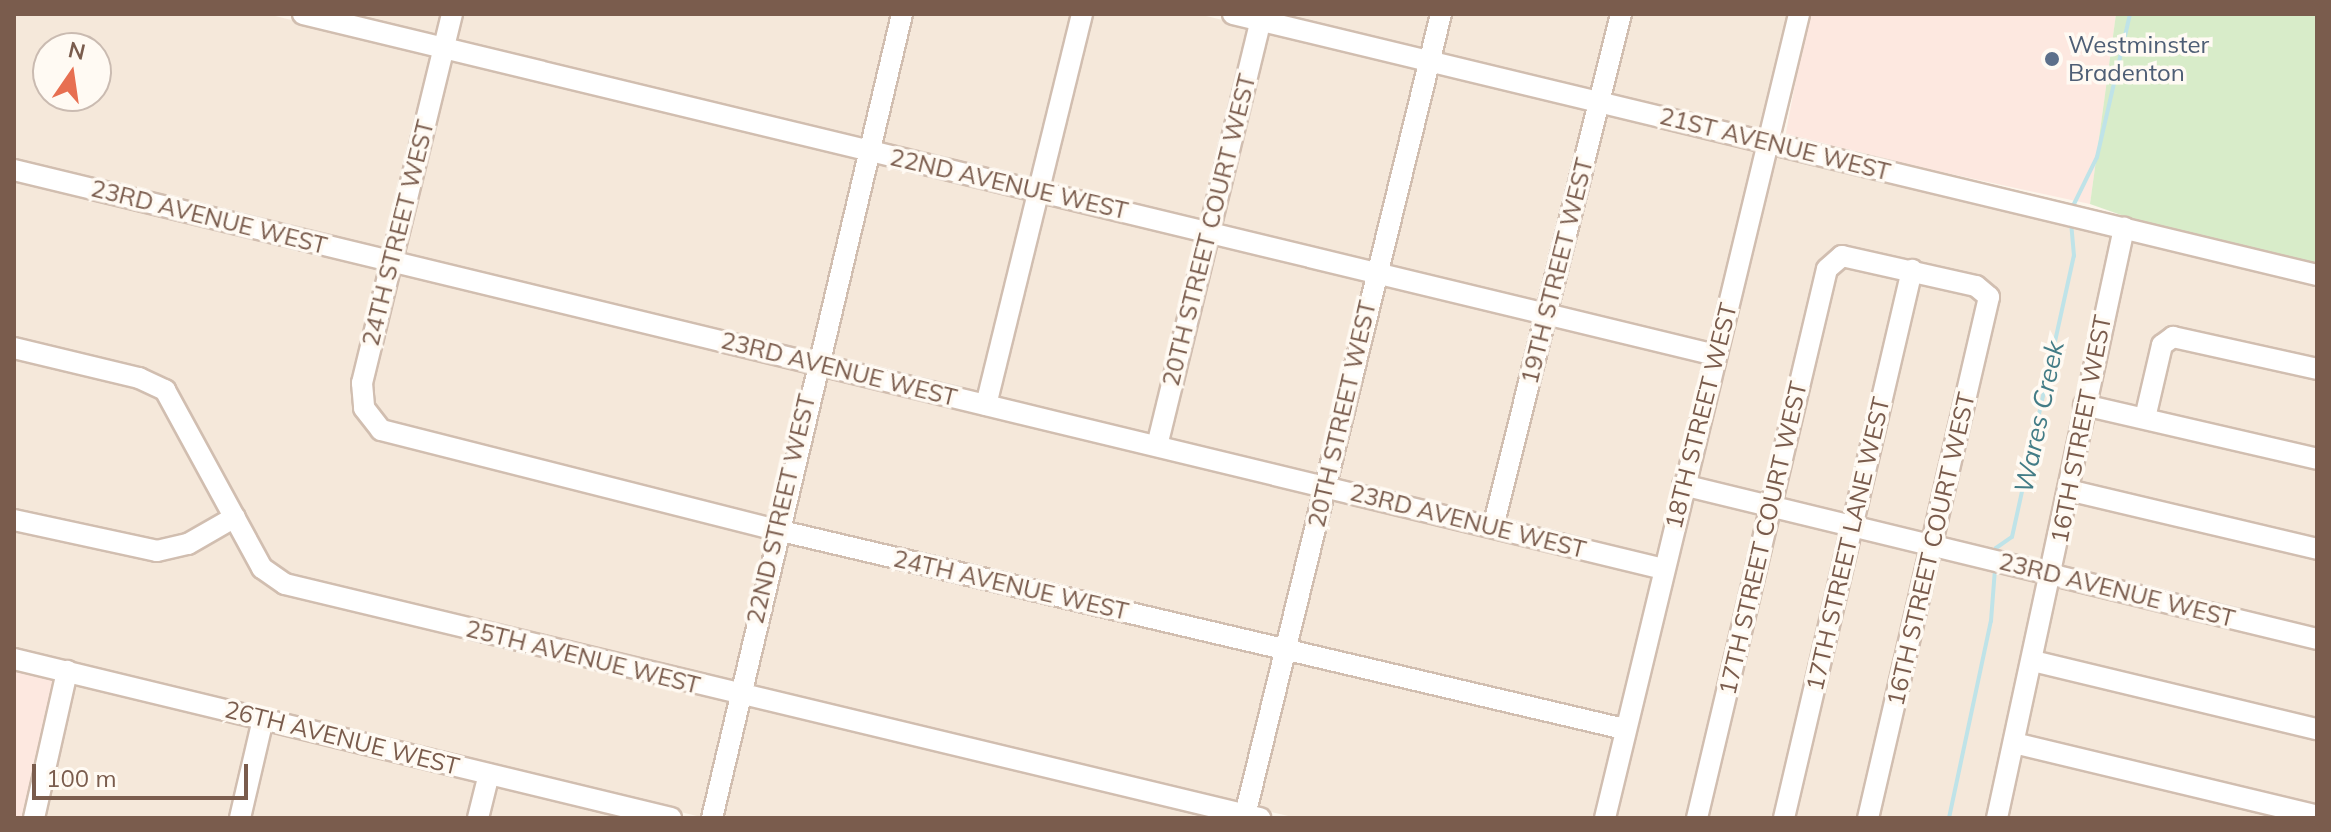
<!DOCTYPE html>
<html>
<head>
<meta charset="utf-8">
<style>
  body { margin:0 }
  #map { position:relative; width:2331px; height:832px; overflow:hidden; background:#fdf6ec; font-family:Mulish,sans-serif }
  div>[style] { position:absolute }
  .residential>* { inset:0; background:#f5e8da }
  .commercial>* { inset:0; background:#fde8e0 }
  .green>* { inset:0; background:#d8ecc9 }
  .stream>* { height:4px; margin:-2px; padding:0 2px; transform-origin:2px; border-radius:2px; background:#bfe3e8 }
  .roads { filter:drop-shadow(2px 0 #d1beb0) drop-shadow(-2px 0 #d1beb0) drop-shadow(0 2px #d1beb0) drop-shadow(0 -2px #d1beb0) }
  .minor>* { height:20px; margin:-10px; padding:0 10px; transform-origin:10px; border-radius:10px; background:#fff }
  .dots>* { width:22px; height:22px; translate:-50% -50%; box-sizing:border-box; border:4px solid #fffaf3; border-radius:50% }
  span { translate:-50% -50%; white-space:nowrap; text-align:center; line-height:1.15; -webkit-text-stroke:7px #fffaf3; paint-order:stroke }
  .service-label { font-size:24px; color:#4e5e75 }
  .left { translate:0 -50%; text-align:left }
  .street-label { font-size:24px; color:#7a5c4d }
  .water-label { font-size:26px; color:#437c86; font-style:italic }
  .frame { position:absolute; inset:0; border:16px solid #7a5c4d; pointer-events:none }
  .north { position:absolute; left:32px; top:32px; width:80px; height:80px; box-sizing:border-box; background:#fffaf3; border:2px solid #cabbb1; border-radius:50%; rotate:13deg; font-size:22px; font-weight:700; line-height:32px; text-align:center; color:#7a5c4d }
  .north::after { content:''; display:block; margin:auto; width:28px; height:36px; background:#e76f51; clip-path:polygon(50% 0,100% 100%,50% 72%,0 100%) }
  .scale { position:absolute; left:32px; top:764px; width:216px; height:36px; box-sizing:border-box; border:4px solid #7a5c4d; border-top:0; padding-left:10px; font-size:24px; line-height:28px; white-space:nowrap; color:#7a5c4d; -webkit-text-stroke:6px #fffaf3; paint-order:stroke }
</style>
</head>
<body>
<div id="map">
  <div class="residential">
    <div style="clip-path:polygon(evenodd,14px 14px,267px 14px,434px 55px,386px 251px,14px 161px,14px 14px,48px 48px,96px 48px,96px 96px,48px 96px,48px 48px)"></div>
    <div style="clip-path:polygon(337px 14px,444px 14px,438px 39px)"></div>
    <div style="clip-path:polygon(459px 14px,894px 14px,862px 141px,453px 42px)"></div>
    <div style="clip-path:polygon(909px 14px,1074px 14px,1033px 181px,877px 145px)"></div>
    <div style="clip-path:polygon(1090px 14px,1198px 14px,1251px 27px,1203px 222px,1047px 184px)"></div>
    <div style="clip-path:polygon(1269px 14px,1433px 14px,1424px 51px)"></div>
    <div style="clip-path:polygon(1449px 14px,1613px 14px,1593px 91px,1439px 55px)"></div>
    <div style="clip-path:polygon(1628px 14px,1791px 14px,1762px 133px,1608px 95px)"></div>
    <div style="clip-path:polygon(1265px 31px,1420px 68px,1370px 262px,1217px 226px)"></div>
    <div style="clip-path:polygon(449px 58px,858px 157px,810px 354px,401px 254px)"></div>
    <div style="clip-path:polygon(1435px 71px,1589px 108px,1542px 304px,1384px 265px)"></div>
    <div style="clip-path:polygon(1604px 111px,1759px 149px,1711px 346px,1556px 308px)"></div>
    <div style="clip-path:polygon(1773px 152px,2317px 283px,2317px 818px,1612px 818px)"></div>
    <div style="clip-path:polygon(873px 161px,1029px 197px,980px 395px,825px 357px)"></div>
    <div style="clip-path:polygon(14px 178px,382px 267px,355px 381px,377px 437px,390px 444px,768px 536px,732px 685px,288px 576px,268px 562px,169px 383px,141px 370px,14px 339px)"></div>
    <div style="clip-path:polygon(1043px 200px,1199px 239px,1151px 437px,995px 398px)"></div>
    <div style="clip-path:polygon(1213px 242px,1366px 278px,1319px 476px,1166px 440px)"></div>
    <div style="clip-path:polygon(397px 271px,806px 370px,772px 520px,385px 422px,369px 394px)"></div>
    <div style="clip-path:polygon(1380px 281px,1538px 320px,1488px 518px,1334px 480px)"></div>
    <div style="clip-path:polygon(1552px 324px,1707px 362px,1658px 559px,1503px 521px)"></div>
    <div style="clip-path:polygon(14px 356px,137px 386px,160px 397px,224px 514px,186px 536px,157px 543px,14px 512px)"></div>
    <div style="clip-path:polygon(821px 373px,1316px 493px,1280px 640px,786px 523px)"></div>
    <div style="clip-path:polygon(1330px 496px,1654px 575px,1619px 719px,1295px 643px)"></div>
    <div style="clip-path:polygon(232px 528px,283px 592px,728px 702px,705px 818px,14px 648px,14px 529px,158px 559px)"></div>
    <div style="clip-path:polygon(782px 540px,1276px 656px,1240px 805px,746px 689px)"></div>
    <div style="clip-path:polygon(1291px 660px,1615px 735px,1597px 818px,1297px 818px,1254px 808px)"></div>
    <div style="clip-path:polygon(72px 681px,254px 726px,233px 818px,43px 818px)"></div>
    <div style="clip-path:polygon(743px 705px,1224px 818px,720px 818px)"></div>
    <div style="clip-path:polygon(268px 729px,479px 780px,471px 818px,248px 818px)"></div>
    <div style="clip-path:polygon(494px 783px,637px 818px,486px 818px)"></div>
  </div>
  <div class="commercial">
    <div style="clip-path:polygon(1808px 14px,2116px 14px,2090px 204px,1785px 138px)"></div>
    <div style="clip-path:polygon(14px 667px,58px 678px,26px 818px,14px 818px)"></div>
  </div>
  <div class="green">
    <div style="clip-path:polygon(2116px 14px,2317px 14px,2317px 265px,2158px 228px,2090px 204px)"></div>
  </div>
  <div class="stream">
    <div style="left:2072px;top:208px;width:57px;rotate:-63.9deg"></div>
    <div style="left:2097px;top:157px;width:147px;rotate:-77deg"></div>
    <div style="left:1996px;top:556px;width:8px;rotate:-90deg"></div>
    <div style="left:1996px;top:548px;width:19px;rotate:-35deg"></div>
    <div style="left:2012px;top:537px;width:288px;rotate:-77.6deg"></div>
    <div style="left:2074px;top:256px;width:35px;rotate:-95deg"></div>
    <div style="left:1949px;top:818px;width:201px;rotate:-78deg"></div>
    <div style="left:1991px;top:621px;width:52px;rotate:-85.6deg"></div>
  </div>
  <div class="roads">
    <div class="minor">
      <div style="left:303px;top:14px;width:1454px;rotate:13.57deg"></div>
      <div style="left:452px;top:14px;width:380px;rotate:103.7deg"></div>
      <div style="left:362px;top:383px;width:25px;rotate:85deg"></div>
      <div style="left:364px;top:408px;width:28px;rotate:52deg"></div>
      <div style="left:381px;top:430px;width:408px;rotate:14.2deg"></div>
      <div style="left:777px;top:530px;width:870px;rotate:13.22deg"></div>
      <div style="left:1233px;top:14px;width:1115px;rotate:13.54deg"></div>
      <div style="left:14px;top:170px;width:1697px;rotate:13.6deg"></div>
      <div style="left:14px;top:348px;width:129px;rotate:13.5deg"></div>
      <div style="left:139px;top:378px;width:29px;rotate:25deg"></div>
      <div style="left:165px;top:390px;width:203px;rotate:61.4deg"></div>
      <div style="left:262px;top:568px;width:28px;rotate:35deg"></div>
      <div style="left:285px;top:584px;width:1003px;rotate:13.5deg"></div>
      <div style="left:986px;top:405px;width:403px;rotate:-76.2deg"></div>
      <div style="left:2084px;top:405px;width:239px;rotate:13deg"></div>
      <div style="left:2145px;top:418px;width:75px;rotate:-76.9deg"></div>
      <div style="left:2162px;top:345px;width:14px;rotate:-36deg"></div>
      <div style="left:2173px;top:337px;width:148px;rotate:12.5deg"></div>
      <div style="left:1157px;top:446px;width:445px;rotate:-76.3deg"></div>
      <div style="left:1683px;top:485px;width:652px;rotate:13.65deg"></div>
      <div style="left:2068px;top:490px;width:256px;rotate:13.3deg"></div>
      <div style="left:14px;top:520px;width:146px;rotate:12.2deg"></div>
      <div style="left:157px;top:551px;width:32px;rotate:-13deg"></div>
      <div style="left:188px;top:544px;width:54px;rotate:-29.9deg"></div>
      <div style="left:1493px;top:527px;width:529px;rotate:-75.99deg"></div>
      <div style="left:14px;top:659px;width:676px;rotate:13.6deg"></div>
      <div style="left:2033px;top:661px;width:292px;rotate:13.5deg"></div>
      <div style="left:2014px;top:743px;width:312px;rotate:13.5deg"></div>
      <div style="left:1245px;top:815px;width:825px;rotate:-76.25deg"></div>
      <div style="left:34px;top:818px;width:151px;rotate:-77.3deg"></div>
      <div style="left:240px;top:818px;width:102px;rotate:-76.9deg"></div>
      <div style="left:478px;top:818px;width:45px;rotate:-76deg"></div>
      <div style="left:712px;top:818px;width:826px;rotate:-76.7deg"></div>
      <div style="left:1605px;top:818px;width:827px;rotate:-76.43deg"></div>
      <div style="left:1697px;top:818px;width:564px;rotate:-76.68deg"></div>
      <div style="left:1827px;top:269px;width:20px;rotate:-41deg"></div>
      <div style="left:1842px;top:256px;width:137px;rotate:12.6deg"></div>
      <div style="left:1976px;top:286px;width:17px;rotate:40deg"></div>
      <div style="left:1989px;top:297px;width:535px;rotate:103.07deg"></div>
      <div style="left:1784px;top:818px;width:563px;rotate:-76.85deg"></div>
      <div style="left:1997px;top:818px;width:604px;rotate:-77.85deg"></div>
    </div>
  </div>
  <div class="dots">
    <div style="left:2052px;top:59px;background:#5c6f8a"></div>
  </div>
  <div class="service-label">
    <span class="left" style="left:2068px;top:59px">Westminster<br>Bradenton</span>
  </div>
  <div class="street-label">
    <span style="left:1775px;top:144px;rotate:14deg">21ST AVENUE WEST</span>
    <span style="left:1009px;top:184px;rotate:13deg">22ND AVENUE WEST</span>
    <span style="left:209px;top:217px;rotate:14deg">23RD AVENUE WEST</span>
    <span style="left:1209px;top:230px;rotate:-76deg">20TH STREET COURT WEST</span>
    <span style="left:398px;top:233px;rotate:-76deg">24TH STREET WEST</span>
    <span style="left:1557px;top:271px;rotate:-76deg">19TH STREET WEST</span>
    <span style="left:839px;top:369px;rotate:14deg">23RD AVENUE WEST</span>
    <span style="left:1342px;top:414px;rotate:-77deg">20TH STREET WEST</span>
    <span style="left:1701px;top:416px;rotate:-76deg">18TH STREET WEST</span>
    <span style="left:2081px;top:429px;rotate:-79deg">16TH STREET WEST</span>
    <span style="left:781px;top:509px;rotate:-77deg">22ND STREET WEST</span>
    <span style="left:1468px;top:521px;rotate:14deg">23RD AVENUE WEST</span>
    <span style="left:1763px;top:538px;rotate:-77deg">17TH STREET COURT WEST</span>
    <span style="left:1848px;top:544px;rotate:-77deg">17TH STREET LANE WEST</span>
    <span style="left:1931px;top:549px;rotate:-77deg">16TH STREET COURT WEST</span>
    <span style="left:1011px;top:585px;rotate:13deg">24TH AVENUE WEST</span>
    <span style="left:2117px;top:590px;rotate:14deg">23RD AVENUE WEST</span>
    <span style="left:583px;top:657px;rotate:14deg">25TH AVENUE WEST</span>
    <span style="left:342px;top:738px;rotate:14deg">26TH AVENUE WEST</span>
  </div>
  <div class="water-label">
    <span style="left:2039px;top:417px;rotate:-78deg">Wares Creek</span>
  </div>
  <div class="frame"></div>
  <div class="north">N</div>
  <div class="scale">100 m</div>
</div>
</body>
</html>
